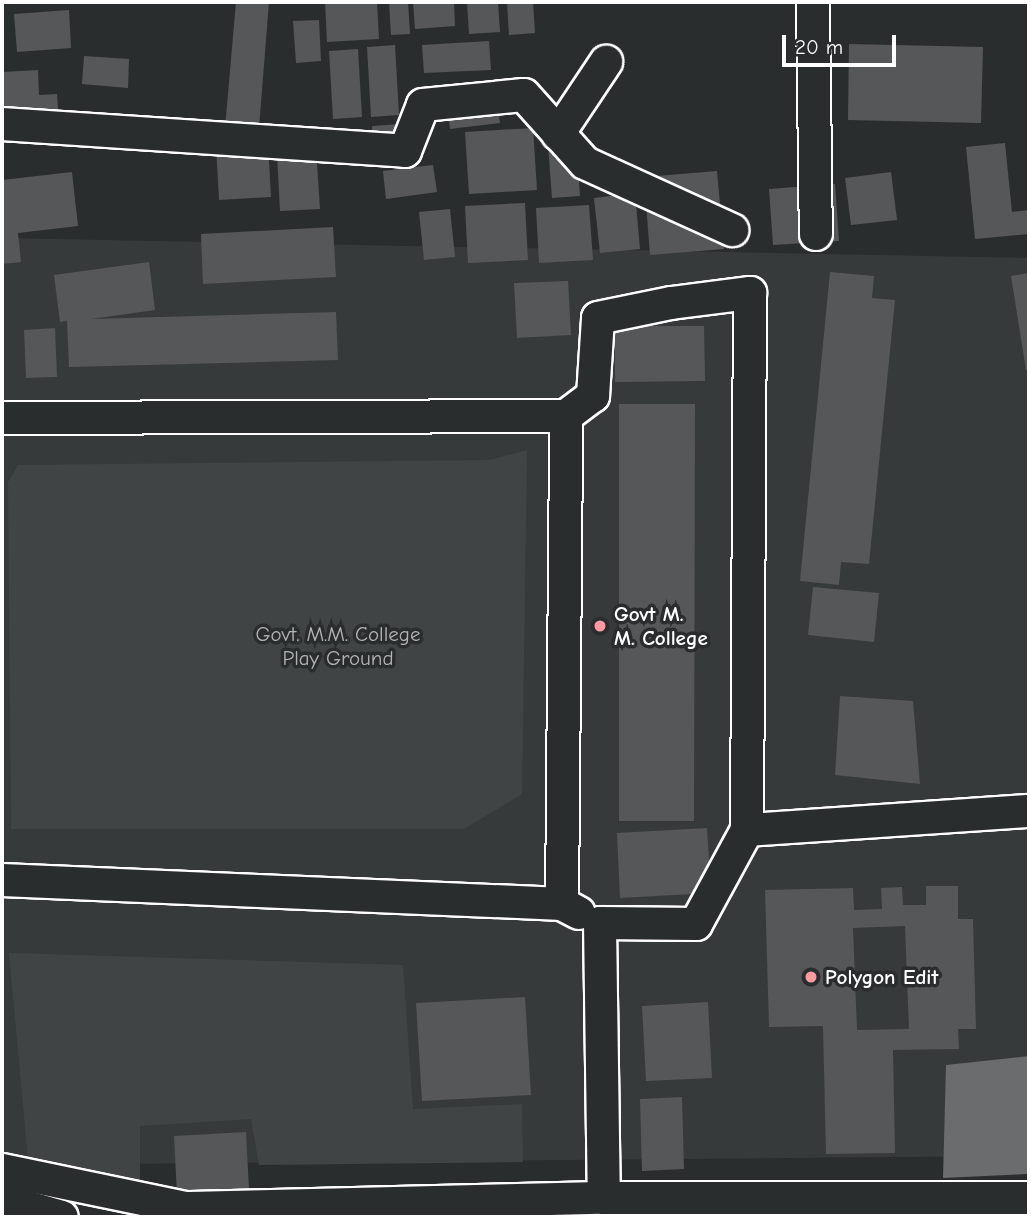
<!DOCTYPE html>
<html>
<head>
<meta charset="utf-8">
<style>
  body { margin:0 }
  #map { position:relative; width:1031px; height:1219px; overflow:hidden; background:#2a2d2e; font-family:"Comic Neue",sans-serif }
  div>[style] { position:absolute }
  .built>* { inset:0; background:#373a3b }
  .green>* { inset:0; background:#414445 }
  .water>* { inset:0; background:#6a6c6d }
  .building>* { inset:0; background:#555758 }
  .roads { filter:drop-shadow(2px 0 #fff) drop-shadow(-2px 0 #fff) drop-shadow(0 2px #fff) drop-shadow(0 -2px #fff) }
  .minor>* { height:32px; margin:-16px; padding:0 16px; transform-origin:16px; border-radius:16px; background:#2a2d2e }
  .dots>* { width:19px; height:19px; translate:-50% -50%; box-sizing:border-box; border:4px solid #2a2d2e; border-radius:50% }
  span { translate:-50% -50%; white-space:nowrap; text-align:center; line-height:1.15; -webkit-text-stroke:7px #2a2d2e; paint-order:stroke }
  .poi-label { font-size:21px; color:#fff; font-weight:700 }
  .left { translate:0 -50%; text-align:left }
  .park-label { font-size:21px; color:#b3b4b5 }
  .frame { position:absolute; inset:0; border:4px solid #fff; pointer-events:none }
  .scale { position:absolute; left:782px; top:35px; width:114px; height:32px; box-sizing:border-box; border:4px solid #fff; border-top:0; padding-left:9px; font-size:21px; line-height:24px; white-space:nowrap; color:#fff; -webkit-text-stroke:5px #2a2d2e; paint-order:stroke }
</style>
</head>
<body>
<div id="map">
  <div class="built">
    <div style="clip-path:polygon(2px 238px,1029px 258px,1029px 1156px,2px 1165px)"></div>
  </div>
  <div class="green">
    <div style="clip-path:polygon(527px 450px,522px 794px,464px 829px,11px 829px,8px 482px,18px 465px,490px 460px)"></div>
    <div style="clip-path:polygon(9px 953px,403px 965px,413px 1109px,522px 1104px,523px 1162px,259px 1165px,251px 1119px,140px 1126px,140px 1188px,28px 1159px)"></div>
  </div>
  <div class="water">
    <div style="clip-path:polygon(1029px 1056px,1029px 1174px,943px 1178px,946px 1065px)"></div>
  </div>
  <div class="building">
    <div style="clip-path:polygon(236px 2px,269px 2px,259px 128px,225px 128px)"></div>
    <div style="clip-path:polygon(325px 2px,377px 2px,379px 39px,327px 42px)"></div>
    <div style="clip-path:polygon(389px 2px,408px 2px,410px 34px,391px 35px)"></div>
    <div style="clip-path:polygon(413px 2px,454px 2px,455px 26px,415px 29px)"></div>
    <div style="clip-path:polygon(467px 2px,498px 2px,500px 32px,469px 34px)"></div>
    <div style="clip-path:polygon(507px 2px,533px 2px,535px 33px,509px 35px)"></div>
    <div style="clip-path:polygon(69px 10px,71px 48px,17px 52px,14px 14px)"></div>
    <div style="clip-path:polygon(319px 20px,321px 61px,296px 63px,293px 21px)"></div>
    <div style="clip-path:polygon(489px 41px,491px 70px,424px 73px,422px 45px)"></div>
    <div style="clip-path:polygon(849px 44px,983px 47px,981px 123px,848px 120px)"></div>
    <div style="clip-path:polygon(395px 45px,399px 115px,371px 117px,367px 47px)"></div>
    <div style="clip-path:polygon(358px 49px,362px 117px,333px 119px,329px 51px)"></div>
    <div style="clip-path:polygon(84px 56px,129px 59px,128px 88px,82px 84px)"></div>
    <div style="clip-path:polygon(38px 70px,39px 95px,57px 94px,59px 123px,2px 126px,2px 72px)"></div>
    <div style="clip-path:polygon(496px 97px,500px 123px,450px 129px,447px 104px)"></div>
    <div style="clip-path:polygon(401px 124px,402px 149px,373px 150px,372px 126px)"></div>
    <div style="clip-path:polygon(533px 128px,537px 190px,469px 194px,465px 132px)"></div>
    <div style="clip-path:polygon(315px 133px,320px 209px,280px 211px,276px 135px)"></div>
    <div style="clip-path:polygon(268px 142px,271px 197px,219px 200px,216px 145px)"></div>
    <div style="clip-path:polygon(1005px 143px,1012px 212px,1029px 210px,1029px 234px,975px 239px,966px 147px)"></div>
    <div style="clip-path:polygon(548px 145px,578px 168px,580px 196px,552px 198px)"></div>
    <div style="clip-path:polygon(433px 165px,437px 192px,386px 199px,383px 171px)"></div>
    <div style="clip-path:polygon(717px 171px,724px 249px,650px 255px,644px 177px)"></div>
    <div style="clip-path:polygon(72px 172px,78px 226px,18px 233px,21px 262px,2px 264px,2px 180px)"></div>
    <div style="clip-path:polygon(891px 172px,897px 220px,851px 225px,845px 178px)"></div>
    <div style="clip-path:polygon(835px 184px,839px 241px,773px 245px,769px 189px)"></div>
    <div style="clip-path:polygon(635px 193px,640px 249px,600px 253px,594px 198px)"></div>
    <div style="clip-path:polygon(525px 203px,528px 260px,468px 263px,465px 206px)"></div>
    <div style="clip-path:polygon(589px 205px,593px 260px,539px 263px,536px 208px)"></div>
    <div style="clip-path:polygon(450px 209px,455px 257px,424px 260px,419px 212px)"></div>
    <div style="clip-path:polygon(333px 227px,336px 277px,203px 284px,201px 234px)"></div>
    <div style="clip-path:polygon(149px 262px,155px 310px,91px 319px,336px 312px,338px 360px,69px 367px,67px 321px,60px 322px,54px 275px)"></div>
    <div style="clip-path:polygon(830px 272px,874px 276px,872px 298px,895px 300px,869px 564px,841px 562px,839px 585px,800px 581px)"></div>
    <div style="clip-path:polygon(1029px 273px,1029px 369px,1026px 370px,1011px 276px)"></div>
    <div style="clip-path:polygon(568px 281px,571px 335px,517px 338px,514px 283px)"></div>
    <div style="clip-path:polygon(615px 326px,704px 326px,705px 381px,615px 382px)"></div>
    <div style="clip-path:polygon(55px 328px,57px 377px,26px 378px,24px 330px)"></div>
    <div style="clip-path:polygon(619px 404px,695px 404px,694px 821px,619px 821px)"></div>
    <div style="clip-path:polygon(813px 587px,879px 593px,874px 642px,808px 635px)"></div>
    <div style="clip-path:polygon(840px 696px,913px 701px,920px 784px,835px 775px)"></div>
    <div style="clip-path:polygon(707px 828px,711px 893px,620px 898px,617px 833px)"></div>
    <div style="clip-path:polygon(evenodd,926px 886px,958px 886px,958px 919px,973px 919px,976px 1029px,958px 1029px,959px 1049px,893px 1050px,895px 1153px,826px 1154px,823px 1026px,769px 1027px,765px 890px,853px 888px,854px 910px,882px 909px,881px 888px,902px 887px,903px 905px,926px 905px,926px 886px,905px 926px,909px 1029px,857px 1030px,853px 928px,905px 926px)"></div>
    <div style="clip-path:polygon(525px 997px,531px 1095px,422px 1101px,416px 1003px)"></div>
    <div style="clip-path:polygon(708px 1002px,712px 1078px,646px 1081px,642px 1006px)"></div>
    <div style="clip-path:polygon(682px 1097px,684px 1169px,642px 1171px,640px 1099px)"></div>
    <div style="clip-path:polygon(246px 1132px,249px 1190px,177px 1194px,174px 1136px)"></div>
    <div style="clip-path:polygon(830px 1203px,901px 1211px,901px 1217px,828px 1217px)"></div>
    <div style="clip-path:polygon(958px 1213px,985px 1215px,985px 1217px,958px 1217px)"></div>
  </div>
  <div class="roads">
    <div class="minor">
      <div style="left:813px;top:2px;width:232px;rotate:89.3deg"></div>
      <div style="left:2px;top:124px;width:404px;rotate:3.8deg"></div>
      <div style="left:405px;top:151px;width:49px;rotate:-68.6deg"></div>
      <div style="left:423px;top:105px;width:101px;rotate:-5.7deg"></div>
      <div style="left:524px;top:95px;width:91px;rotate:48.1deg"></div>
      <div style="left:585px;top:163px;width:162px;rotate:24.5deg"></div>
      <div style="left:558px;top:134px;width:87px;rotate:-56.3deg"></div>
      <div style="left:2px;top:418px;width:564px;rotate:-0.2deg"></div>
      <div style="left:747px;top:830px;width:107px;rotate:118.5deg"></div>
      <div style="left:696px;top:924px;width:96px;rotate:-179.4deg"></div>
      <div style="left:600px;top:923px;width:275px;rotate:89.2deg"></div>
      <div style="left:604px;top:1198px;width:425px"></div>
      <div style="left:2px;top:880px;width:561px;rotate:2.45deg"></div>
      <div style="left:562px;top:904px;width:19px;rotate:28deg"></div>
      <div style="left:562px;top:904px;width:488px;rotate:-89.5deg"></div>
      <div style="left:566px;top:416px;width:34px;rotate:-37deg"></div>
      <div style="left:593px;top:396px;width:78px;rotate:-86.3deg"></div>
      <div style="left:598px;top:318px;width:75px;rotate:-11.6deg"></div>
      <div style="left:671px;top:303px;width:80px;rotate:-7.2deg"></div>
      <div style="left:750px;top:293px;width:537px;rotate:90.32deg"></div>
      <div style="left:747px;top:830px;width:283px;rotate:-3.9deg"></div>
      <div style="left:2px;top:1170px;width:187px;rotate:11.7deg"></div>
      <div style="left:185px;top:1208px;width:419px;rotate:-1.4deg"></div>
      <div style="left:2px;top:1200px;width:62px;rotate:15.8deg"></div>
    </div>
  </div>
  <div class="dots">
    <div style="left:600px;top:626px;background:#ff9aa2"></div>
    <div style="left:811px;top:977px;background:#ff9aa2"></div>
  </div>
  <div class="poi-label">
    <span class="left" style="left:614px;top:626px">Govt M.<br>M. College</span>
    <span class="left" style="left:825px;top:977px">Polygon Edit</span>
  </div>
  <div class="park-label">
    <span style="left:338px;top:646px">Govt. M.M. College<br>Play Ground</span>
  </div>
  <div class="frame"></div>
  <div class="scale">20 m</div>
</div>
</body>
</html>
